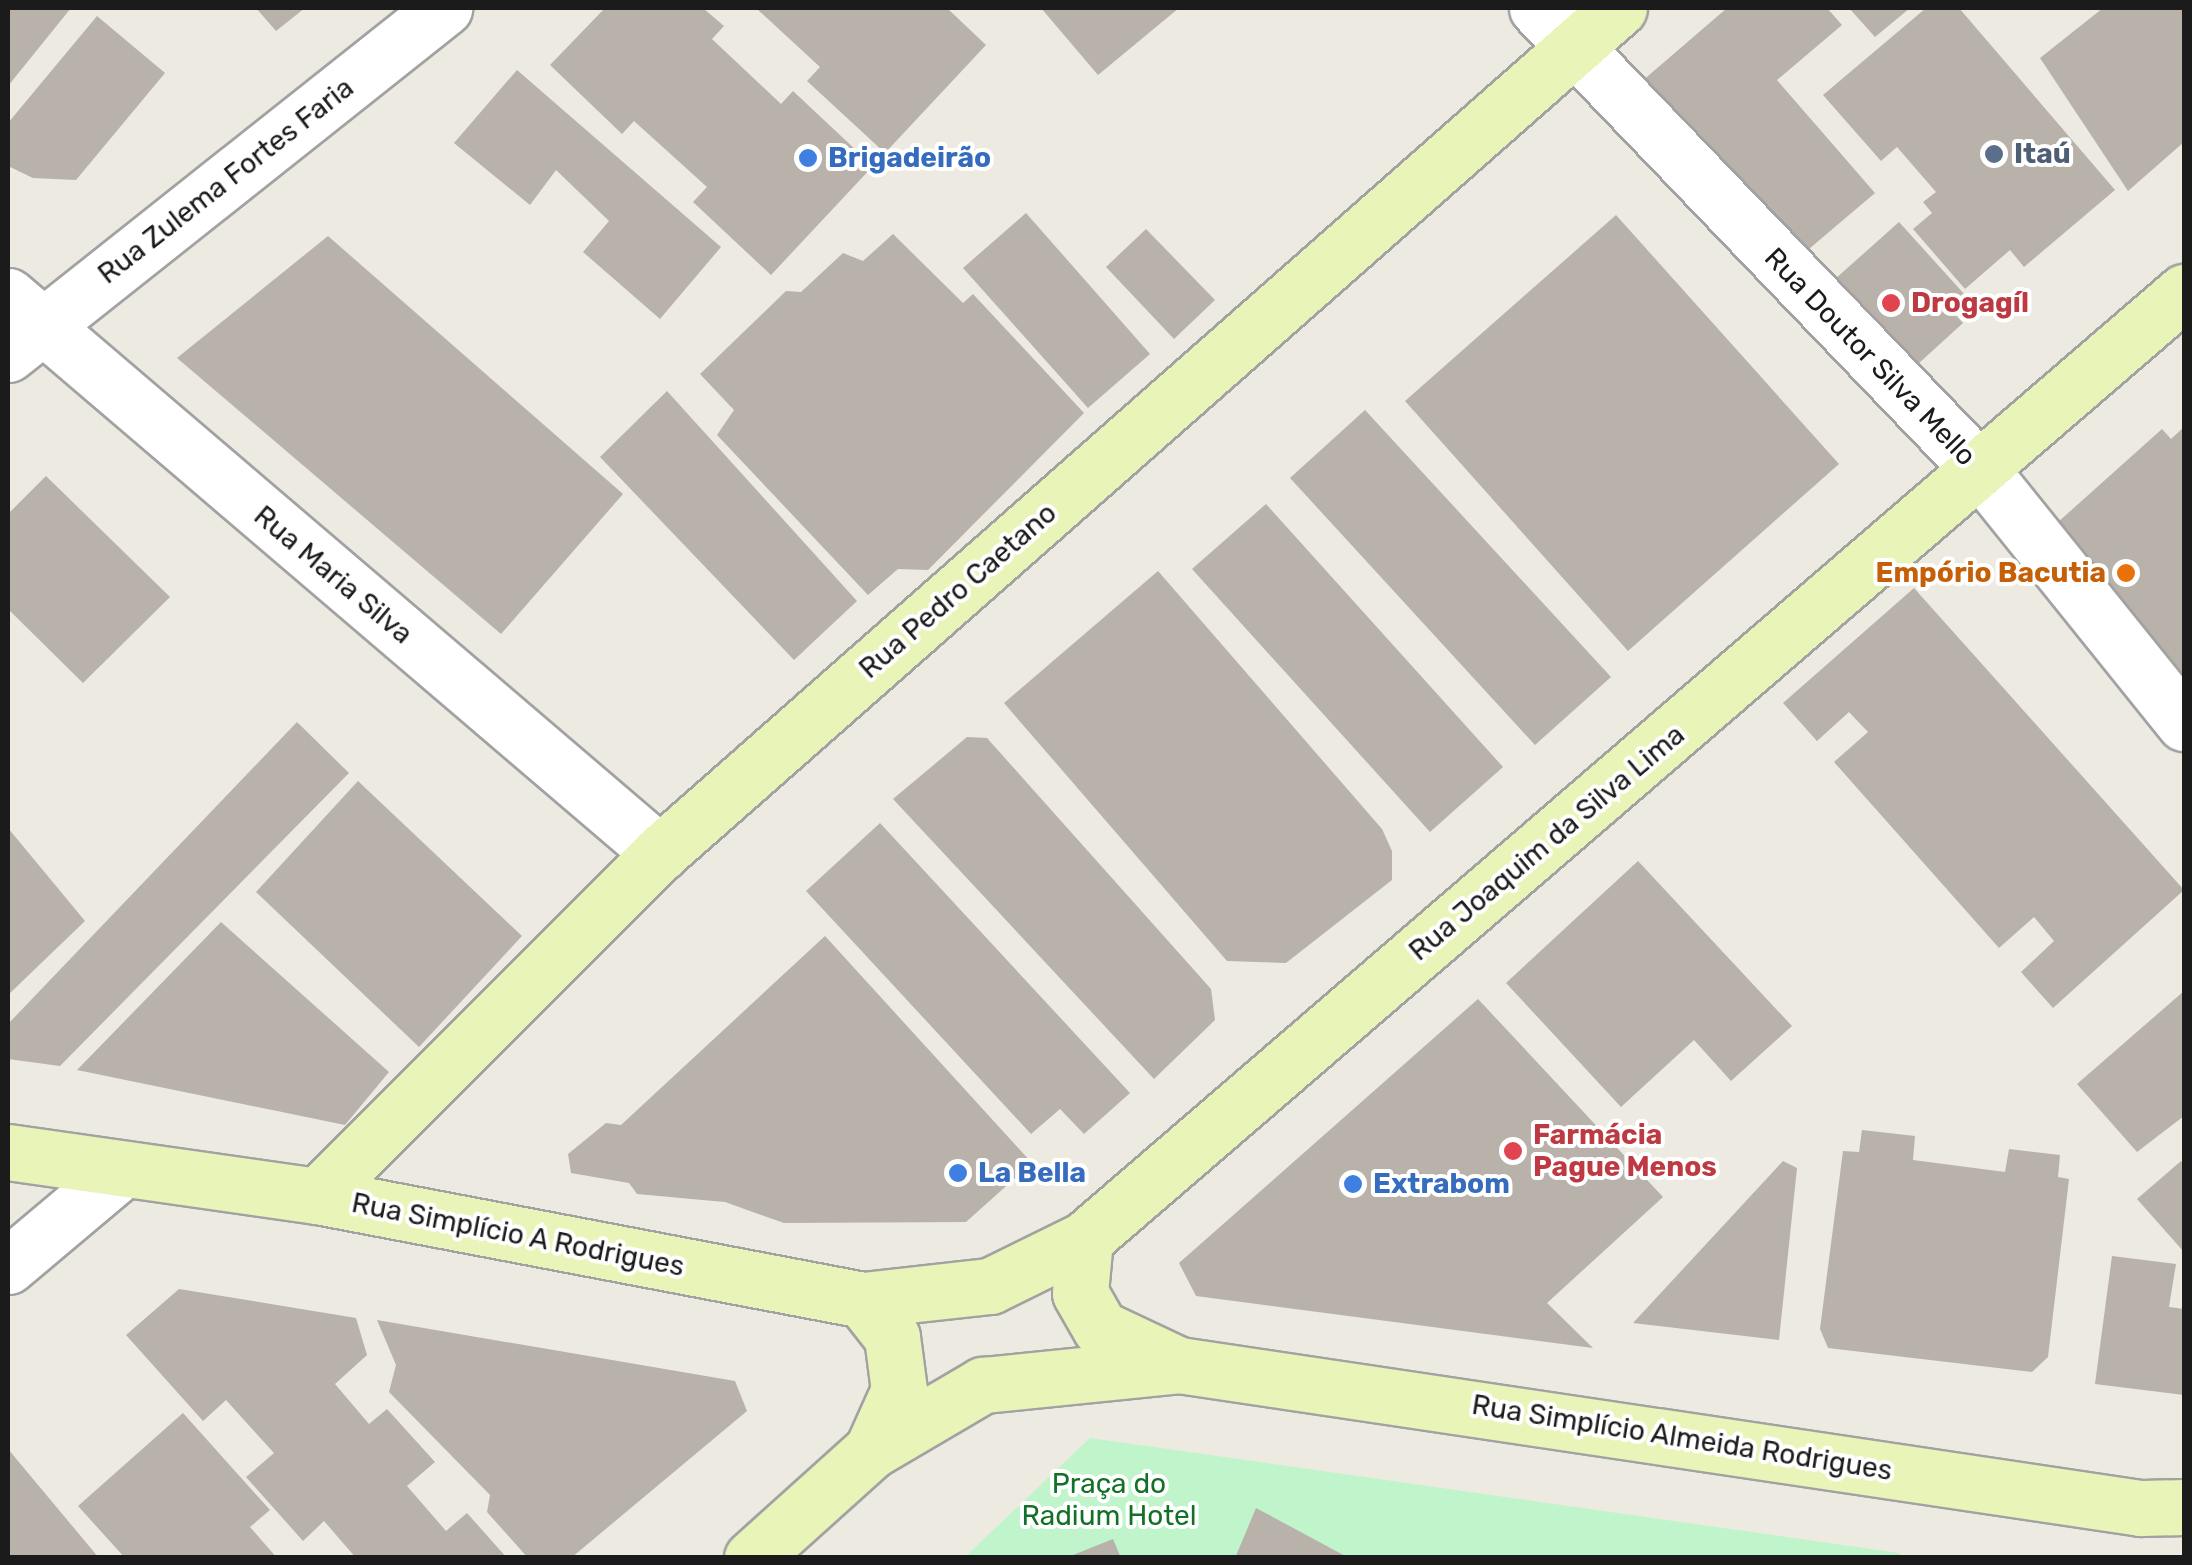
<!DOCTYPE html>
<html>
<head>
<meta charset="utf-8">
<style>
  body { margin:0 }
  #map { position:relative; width:2192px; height:1565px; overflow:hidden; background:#eceae1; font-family:Rubik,sans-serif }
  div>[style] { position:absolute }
  .park>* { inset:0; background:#c0f4cb }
  .building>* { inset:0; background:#b8b2ab }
  .roads { filter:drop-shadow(2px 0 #a2a2a2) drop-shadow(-2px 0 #a2a2a2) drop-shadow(0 2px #a2a2a2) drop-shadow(0 -2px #a2a2a2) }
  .street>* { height:55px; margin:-27.5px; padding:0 27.5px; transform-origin:27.5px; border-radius:27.5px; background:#fff }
  .secondary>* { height:55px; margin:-27.5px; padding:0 27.5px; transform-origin:27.5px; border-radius:27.5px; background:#e9f4b8 }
  .dots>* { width:28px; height:28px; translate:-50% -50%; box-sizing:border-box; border:5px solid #fff; border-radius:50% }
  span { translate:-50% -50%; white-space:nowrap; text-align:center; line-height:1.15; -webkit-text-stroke:8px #fff; paint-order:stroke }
  .service-label { font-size:28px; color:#4e5e75; font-weight:700 }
  .left { translate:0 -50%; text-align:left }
  .shop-label { font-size:28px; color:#366cbe; font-weight:700 }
  .street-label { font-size:28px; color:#1b1b1b }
  .health-label { font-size:28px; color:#be3a42; font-weight:700 }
  .food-label { font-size:28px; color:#c56008; font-weight:700 }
  .right { translate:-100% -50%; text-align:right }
  .park-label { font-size:28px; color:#137027 }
  .frame { position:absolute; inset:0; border:10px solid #1b1b1b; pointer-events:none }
</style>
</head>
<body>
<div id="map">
  <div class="park">
    <div style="clip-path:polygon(1090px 1438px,1899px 1553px,1901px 1557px,964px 1558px)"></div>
  </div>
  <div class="building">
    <div style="clip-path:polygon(8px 8px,71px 8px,8px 86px)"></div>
    <div style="clip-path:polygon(256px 8px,305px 8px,276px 31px)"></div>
    <div style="clip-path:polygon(605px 8px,703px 8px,724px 26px,712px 39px,781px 104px,793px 91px,873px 166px,771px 275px,693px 202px,707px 187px,634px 121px,622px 134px,550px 65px)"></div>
    <div style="clip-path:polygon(756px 8px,947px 8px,986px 45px,885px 153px,807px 81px,820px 67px)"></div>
    <div style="clip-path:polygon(1041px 8px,1179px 8px,1098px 75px)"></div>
    <div style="clip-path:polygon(1727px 8px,1827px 8px,1842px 25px,1777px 80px,1875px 193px,1796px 260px,1641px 82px)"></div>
    <div style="clip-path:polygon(1849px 8px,1910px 8px,1875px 37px)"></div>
    <div style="clip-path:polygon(1926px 8px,1959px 8px,2115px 190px,2024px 267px,2010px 250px,1965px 289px,1913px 229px,1932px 213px,1923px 202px,1936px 192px,1897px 147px,1881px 161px,1823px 95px)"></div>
    <div style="clip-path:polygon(2103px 8px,2184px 8px,2184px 142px,2128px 191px,2040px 58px)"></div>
    <div style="clip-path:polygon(97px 16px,165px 73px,76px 180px,33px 178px,8px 166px,8px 123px)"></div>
    <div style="clip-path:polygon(517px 70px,721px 247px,660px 319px,583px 252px,609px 221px,556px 170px,530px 205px,454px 143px)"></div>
    <div style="clip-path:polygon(1026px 213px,1150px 354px,1088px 408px,963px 268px)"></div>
    <div style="clip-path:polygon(1616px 215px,1839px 464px,1628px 651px,1405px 401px)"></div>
    <div style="clip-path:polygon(1899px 222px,1966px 296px,1951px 310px,1963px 323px,1907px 374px,1816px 296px)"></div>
    <div style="clip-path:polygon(1146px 229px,1215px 300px,1174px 339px,1106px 267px)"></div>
    <div style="clip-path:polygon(893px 234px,963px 303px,973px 294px,1084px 413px,928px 570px,898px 569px,868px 595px,717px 435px,734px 410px,700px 374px,786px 291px,801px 292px,843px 253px,863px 261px)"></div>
    <div style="clip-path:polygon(328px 236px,623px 494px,501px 634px,177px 358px)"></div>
    <div style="clip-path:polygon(667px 391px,857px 601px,794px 660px,600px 457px)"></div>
    <div style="clip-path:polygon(1365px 410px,1611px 677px,1535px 745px,1290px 478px)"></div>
    <div style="clip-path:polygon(2184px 427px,2184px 705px,2038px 540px,2162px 429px,2171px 439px)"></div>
    <div style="clip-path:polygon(46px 476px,170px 597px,83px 683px,8px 609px,8px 514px)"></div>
    <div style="clip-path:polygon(1266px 504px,1503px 767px,1430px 832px,1192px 569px)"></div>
    <div style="clip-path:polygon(1158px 571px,1382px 829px,1392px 851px,1392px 880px,1286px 963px,1227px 961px,1004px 703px)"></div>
    <div style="clip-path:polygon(1914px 588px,2184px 890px,2053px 1008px,2021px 972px,2054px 941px,2034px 917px,1999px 948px,1834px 762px,1868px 732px,1849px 712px,1817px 741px,1783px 703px)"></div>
    <div style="clip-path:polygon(297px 722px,349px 773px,60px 1066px,8px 1059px,8px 1024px)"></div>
    <div style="clip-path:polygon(967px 737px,987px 738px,1211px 989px,1215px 1020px,1154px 1079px,893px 799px)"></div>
    <div style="clip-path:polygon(358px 781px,522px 936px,419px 1047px,256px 892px)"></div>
    <div style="clip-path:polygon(880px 823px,1130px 1093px,1084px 1134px,1060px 1109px,1031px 1134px,806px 891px)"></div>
    <div style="clip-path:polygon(8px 828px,85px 921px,8px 995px)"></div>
    <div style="clip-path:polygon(1638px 861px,1792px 1026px,1731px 1081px,1694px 1040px,1621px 1107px,1506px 983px)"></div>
    <div style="clip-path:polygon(221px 922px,389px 1072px,345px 1125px,77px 1070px)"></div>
    <div style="clip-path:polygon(825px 936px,1032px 1163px,966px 1222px,784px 1223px,725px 1202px,637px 1194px,629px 1183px,571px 1173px,568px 1154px,606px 1123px,621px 1125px)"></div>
    <div style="clip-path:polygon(2184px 991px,2184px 1116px,2137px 1152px,2077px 1084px)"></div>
    <div style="clip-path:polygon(1478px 999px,1663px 1197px,1547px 1303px,1593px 1348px,1196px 1296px,1179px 1263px)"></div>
    <div style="clip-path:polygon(1862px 1130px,1915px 1136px,1913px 1160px,2005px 1172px,2009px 1149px,2060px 1155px,2058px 1177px,2069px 1179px,2048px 1357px,2032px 1372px,1828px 1348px,1820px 1329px,1843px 1151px,1859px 1152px)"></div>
    <div style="clip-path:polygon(1783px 1161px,1797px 1168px,1779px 1340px,1633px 1323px)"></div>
    <div style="clip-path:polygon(2181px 1161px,2184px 1165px,2184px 1252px,2137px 1199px)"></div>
    <div style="clip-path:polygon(2112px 1256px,2176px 1264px,2169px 1307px,2184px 1309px,2184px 1395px,2095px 1384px)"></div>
    <div style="clip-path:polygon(179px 1289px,356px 1318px,367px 1355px,335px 1384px,369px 1424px,387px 1409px,435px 1462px,407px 1486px,446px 1531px,467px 1513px,507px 1558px,356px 1558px,324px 1521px,303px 1541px,246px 1477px,274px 1453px,226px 1400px,203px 1421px,126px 1335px)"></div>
    <div style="clip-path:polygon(377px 1320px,735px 1381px,747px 1411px,571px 1558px,528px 1558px,487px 1512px,490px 1495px,389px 1392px,396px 1365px)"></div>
    <div style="clip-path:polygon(183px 1413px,270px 1510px,250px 1527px,277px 1558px,125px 1558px,78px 1506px)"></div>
    <div style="clip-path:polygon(8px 1449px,99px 1558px,8px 1558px)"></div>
    <div style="clip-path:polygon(1256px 1508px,1349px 1558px,1235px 1558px)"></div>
    <div style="clip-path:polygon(1113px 1539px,1121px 1558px,1068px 1558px,1068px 1557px)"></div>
  </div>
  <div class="roads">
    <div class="street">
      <div style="left:1537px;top:8px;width:644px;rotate:46.19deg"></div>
      <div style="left:1983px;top:473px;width:321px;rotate:51.2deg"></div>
      <div style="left:8px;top:296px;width:858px;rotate:40.51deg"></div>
      <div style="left:8px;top:354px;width:557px;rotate:-38.43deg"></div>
      <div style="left:8px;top:1266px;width:148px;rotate:-40.1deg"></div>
    </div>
    <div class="secondary">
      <div style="left:8px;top:1152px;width:312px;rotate:8.1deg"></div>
      <div style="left:317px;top:1196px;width:556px;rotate:10.78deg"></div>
      <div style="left:863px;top:1300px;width:47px;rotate:51.9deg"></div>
      <div style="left:892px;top:1337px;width:53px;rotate:82.5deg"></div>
      <div style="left:899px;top:1390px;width:66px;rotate:114.2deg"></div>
      <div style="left:317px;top:1196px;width:485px;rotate:-45deg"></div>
      <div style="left:660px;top:853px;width:1278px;rotate:-41.38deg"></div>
      <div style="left:1085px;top:1239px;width:54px;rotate:95.3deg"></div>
      <div style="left:1080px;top:1293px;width:40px;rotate:60.3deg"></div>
      <div style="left:1100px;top:1328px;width:85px;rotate:25.1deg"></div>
      <div style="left:863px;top:1300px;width:128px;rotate:-6.3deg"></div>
      <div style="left:990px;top:1286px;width:106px;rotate:-26.3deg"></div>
      <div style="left:1085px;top:1239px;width:1451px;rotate:-40.75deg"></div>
      <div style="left:752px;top:1558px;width:161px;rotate:-42deg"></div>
      <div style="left:872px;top:1450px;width:129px;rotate:-30.4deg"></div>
      <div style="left:983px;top:1385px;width:197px;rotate:-5.8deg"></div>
      <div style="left:1179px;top:1365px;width:973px;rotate:8.46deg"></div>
      <div style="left:2141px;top:1508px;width:43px;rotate:-1.3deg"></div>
    </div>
  </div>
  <div class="dots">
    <div style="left:1994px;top:154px;background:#5c6f8a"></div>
    <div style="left:808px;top:158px;background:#3f7fe0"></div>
    <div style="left:1891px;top:303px;background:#e0444e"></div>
    <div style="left:2126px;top:573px;background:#e8710a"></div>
    <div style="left:1513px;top:1151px;background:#e0444e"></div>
    <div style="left:958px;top:1173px;background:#3f7fe0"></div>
    <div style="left:1353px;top:1184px;background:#3f7fe0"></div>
  </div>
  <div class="service-label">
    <span class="left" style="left:2014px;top:154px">Itaú</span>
  </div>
  <div class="shop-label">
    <span class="left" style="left:828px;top:158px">Brigadeirão</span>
    <span class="left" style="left:978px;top:1173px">La Bella</span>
    <span class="left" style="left:1373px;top:1184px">Extrabom</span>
  </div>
  <div class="street-label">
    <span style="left:226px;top:181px;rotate:-38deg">Rua Zulema Fortes Faria</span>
    <span style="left:1870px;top:357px;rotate:46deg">Rua Doutor Silva Mello</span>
    <span style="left:333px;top:575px;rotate:40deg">Rua Maria Silva</span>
    <span style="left:958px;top:591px;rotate:-41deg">Rua Pedro Caetano</span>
    <span style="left:1547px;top:843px;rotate:-40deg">Rua Joaquim da Silva Lima</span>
    <span style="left:518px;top:1235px;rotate:11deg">Rua Simplício A Rodrigues</span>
    <span style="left:1682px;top:1438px;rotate:9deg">Rua Simplício Almeida Rodrigues</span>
  </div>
  <div class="health-label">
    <span class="left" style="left:1911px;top:303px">Drogagíl</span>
    <span class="left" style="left:1533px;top:1151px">Farmácia<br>Pague Menos</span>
  </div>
  <div class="food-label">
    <span class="right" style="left:2106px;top:573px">Empório Bacutia</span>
  </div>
  <div class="park-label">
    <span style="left:1109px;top:1500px">Praça do<br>Radium Hotel</span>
  </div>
  <div class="frame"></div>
</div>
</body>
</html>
